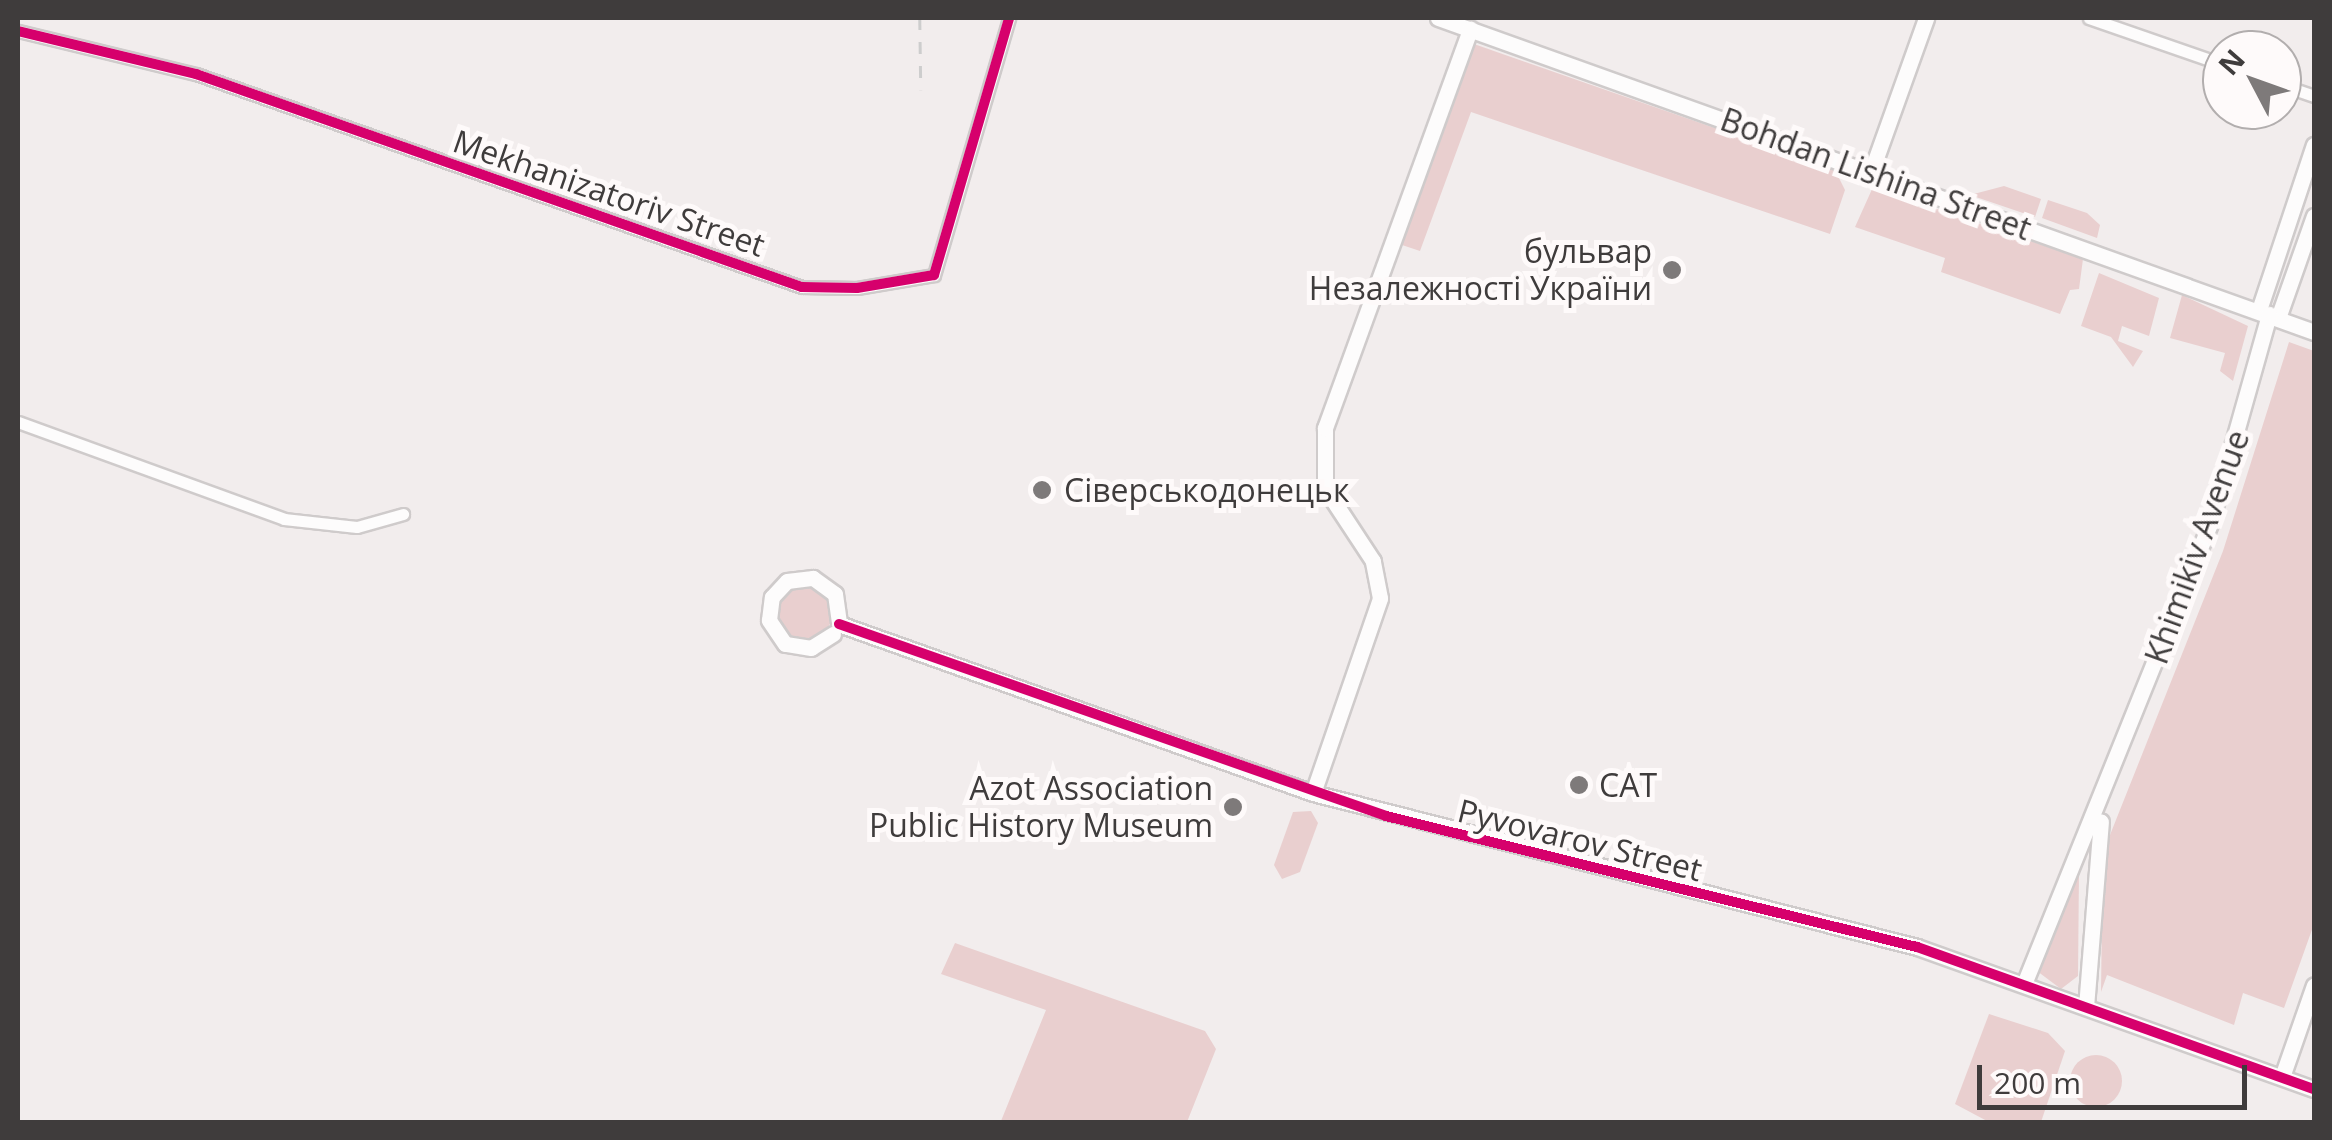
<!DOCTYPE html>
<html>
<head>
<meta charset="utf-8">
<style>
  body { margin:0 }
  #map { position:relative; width:2332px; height:1140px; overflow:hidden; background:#f2eded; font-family:"Open Sans",sans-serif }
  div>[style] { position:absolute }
  .green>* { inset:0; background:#e9cfcf }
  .round { border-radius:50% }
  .roads { filter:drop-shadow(2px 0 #cfcbcb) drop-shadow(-2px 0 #cfcbcb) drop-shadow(0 2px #cfcbcb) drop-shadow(0 -2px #cfcbcb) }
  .street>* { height:11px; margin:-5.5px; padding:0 5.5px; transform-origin:5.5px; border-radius:5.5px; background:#fdfcfc }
  .secondary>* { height:15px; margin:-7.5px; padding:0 7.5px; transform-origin:7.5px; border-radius:7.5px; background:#fdfcfc }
  .rail>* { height:2.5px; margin-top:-1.25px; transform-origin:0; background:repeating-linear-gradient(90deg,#cdcdcd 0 12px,transparent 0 24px) }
  .cycleway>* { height:10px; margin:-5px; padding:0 5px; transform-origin:5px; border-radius:5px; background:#d6006c }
  .dots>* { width:28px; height:28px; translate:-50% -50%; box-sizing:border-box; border:5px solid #fefafa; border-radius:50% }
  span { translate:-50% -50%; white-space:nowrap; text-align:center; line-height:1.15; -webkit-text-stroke:10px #fefafa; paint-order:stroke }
  .street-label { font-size:32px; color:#3f3c3c }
  .poi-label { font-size:32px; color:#3f3c3c }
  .right { translate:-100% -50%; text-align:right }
  .left { translate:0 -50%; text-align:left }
  .frame { position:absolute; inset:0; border:20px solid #3f3c3c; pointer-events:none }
  .north { position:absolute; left:2202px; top:30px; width:100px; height:100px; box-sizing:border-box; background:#fefafa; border:2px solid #b2aeae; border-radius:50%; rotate:311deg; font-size:28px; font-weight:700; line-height:40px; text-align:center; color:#3f3c3c }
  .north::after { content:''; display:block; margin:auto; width:35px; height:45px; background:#7e7a7a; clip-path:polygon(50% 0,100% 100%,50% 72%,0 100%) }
  .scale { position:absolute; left:1977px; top:1065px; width:270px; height:45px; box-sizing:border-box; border:5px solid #3f3c3c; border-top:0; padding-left:12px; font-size:30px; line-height:35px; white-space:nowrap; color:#3f3c3c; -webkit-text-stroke:8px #fefafa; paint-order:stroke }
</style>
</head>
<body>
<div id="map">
  <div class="green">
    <div style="clip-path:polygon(1474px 44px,1835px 170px,1845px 190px,1830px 234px,1471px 112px,1420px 251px,1402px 245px)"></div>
    <div style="clip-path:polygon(2004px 186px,2041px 199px,2035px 217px,1970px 195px)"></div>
    <div style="clip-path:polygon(1873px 187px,2083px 259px,2079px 289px,2070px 290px,2060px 314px,1941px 272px,1945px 258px,1855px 227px)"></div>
    <div style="clip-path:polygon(2048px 200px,2087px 213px,2100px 225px,2097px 238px,2042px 218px)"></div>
    <div style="clip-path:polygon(2099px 273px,2159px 298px,2149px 336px,2122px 326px,2118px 341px,2143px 351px,2133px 367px,2111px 337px,2081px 326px)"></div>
    <div style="clip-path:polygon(2182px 295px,2248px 326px,2233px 381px,2220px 371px,2225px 353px,2170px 338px)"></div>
    <div style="clip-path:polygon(2289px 342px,2314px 351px,2314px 924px,2284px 1008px,2243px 993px,2234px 1025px,2107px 975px,2101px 992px,2102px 914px,2108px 840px,2223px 551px)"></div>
    <div class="round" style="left:776px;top:585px;width:56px;height:56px"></div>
    <div style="clip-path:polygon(1311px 811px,1318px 823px,1300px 872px,1282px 879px,1274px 865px,1293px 812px)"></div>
    <div style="clip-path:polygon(2079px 871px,2078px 976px,2061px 989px,2037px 971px)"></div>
    <div style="clip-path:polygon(955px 943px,1205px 1031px,1216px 1049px,1187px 1122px,1001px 1121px,1046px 1010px,941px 974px)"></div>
    <div style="clip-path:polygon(1989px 1014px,2048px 1033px,2065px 1051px,2041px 1122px,1987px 1121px,1955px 1104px)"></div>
    <div class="round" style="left:2070px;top:1055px;width:52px;height:52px"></div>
  </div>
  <div class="roads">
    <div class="street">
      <div style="left:2089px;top:18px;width:141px;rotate:19.1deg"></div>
      <div style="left:18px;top:31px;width:183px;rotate:13.6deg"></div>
      <div style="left:196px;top:74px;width:642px;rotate:19.37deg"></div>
      <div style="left:802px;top:287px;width:55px;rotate:1deg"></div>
      <div style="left:857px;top:288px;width:78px;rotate:-9.6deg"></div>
      <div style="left:934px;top:275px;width:268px;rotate:-73.7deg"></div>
      <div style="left:2282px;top:85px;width:34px;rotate:19deg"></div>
      <div style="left:18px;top:422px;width:283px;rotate:20deg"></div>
      <div style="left:284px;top:519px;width:73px;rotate:6.3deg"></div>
      <div style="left:357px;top:527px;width:48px;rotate:-15.8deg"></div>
    </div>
    <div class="secondary">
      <div style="left:1438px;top:18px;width:931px;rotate:19.72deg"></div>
      <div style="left:1871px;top:172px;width:164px;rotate:-70.3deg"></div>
      <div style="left:2259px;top:310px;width:174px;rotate:-71.6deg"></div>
      <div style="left:2278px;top:318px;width:108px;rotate:-70.6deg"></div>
      <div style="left:833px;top:634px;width:26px;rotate:148deg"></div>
      <div style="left:811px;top:648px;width:26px;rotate:-171deg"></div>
      <div style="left:785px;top:644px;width:29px;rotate:-124deg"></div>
      <div style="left:769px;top:620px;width:23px;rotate:-83deg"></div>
      <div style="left:772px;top:597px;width:22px;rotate:-47deg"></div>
      <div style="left:787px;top:581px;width:26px;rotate:-7deg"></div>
      <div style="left:813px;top:578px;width:27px;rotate:36deg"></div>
      <div style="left:835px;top:594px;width:30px;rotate:82deg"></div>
      <div style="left:839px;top:624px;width:503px;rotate:19.62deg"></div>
      <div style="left:1313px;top:793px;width:623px;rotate:14.3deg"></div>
      <div style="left:1917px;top:947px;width:422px;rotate:19.7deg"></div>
      <div style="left:1313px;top:793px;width:206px;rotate:-71deg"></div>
      <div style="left:1380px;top:598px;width:38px;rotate:-101deg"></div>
      <div style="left:1373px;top:561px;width:87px;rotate:-123.3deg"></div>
      <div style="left:1325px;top:488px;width:60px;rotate:-90deg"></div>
      <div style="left:1325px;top:428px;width:425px;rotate:-70deg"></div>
      <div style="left:2024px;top:984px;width:499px;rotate:-68deg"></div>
      <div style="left:2211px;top:521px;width:215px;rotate:-74.3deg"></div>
      <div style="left:2086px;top:1007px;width:186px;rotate:-85.4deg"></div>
      <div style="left:2282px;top:1077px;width:97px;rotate:-70.8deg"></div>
    </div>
  </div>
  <div class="rail">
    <div style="left:920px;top:18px;width:72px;rotate:89.2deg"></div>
  </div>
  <div class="cycleway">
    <div style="left:18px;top:31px;width:183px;rotate:13.6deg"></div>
    <div style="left:196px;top:74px;width:642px;rotate:19.37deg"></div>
    <div style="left:802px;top:287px;width:55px;rotate:1deg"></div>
    <div style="left:857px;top:288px;width:78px;rotate:-9.6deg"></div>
    <div style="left:934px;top:275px;width:268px;rotate:-73.7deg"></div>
    <div style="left:839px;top:624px;width:580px;rotate:19.34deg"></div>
    <div style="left:1386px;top:816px;width:547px;rotate:13.86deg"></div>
    <div style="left:1917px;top:947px;width:422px;rotate:19.7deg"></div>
  </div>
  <div class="dots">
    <div style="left:1672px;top:270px;background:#7e7a7a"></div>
    <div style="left:1042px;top:490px;background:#7e7a7a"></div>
    <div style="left:1579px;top:785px;background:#7e7a7a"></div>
    <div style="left:1233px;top:807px;background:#7e7a7a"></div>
  </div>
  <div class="street-label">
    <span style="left:1876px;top:174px;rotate:20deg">Bohdan Lishina Street</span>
    <span style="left:609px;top:193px;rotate:19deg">Mekhanizatoriv Street</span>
    <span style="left:2197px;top:547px;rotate:-70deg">Khimikiv Avenue</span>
    <span style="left:1580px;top:840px;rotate:14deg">Pyvovarov Street</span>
  </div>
  <div class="poi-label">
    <span class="right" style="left:1652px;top:270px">бульвар<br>Незалежності України</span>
    <span class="left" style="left:1064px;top:490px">Сіверськодонецьк</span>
    <span class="left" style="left:1599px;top:785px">CAT</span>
    <span class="right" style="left:1213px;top:807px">Azot Association<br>Public History Museum</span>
  </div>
  <div class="frame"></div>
  <div class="north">N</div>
  <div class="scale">200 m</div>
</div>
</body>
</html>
